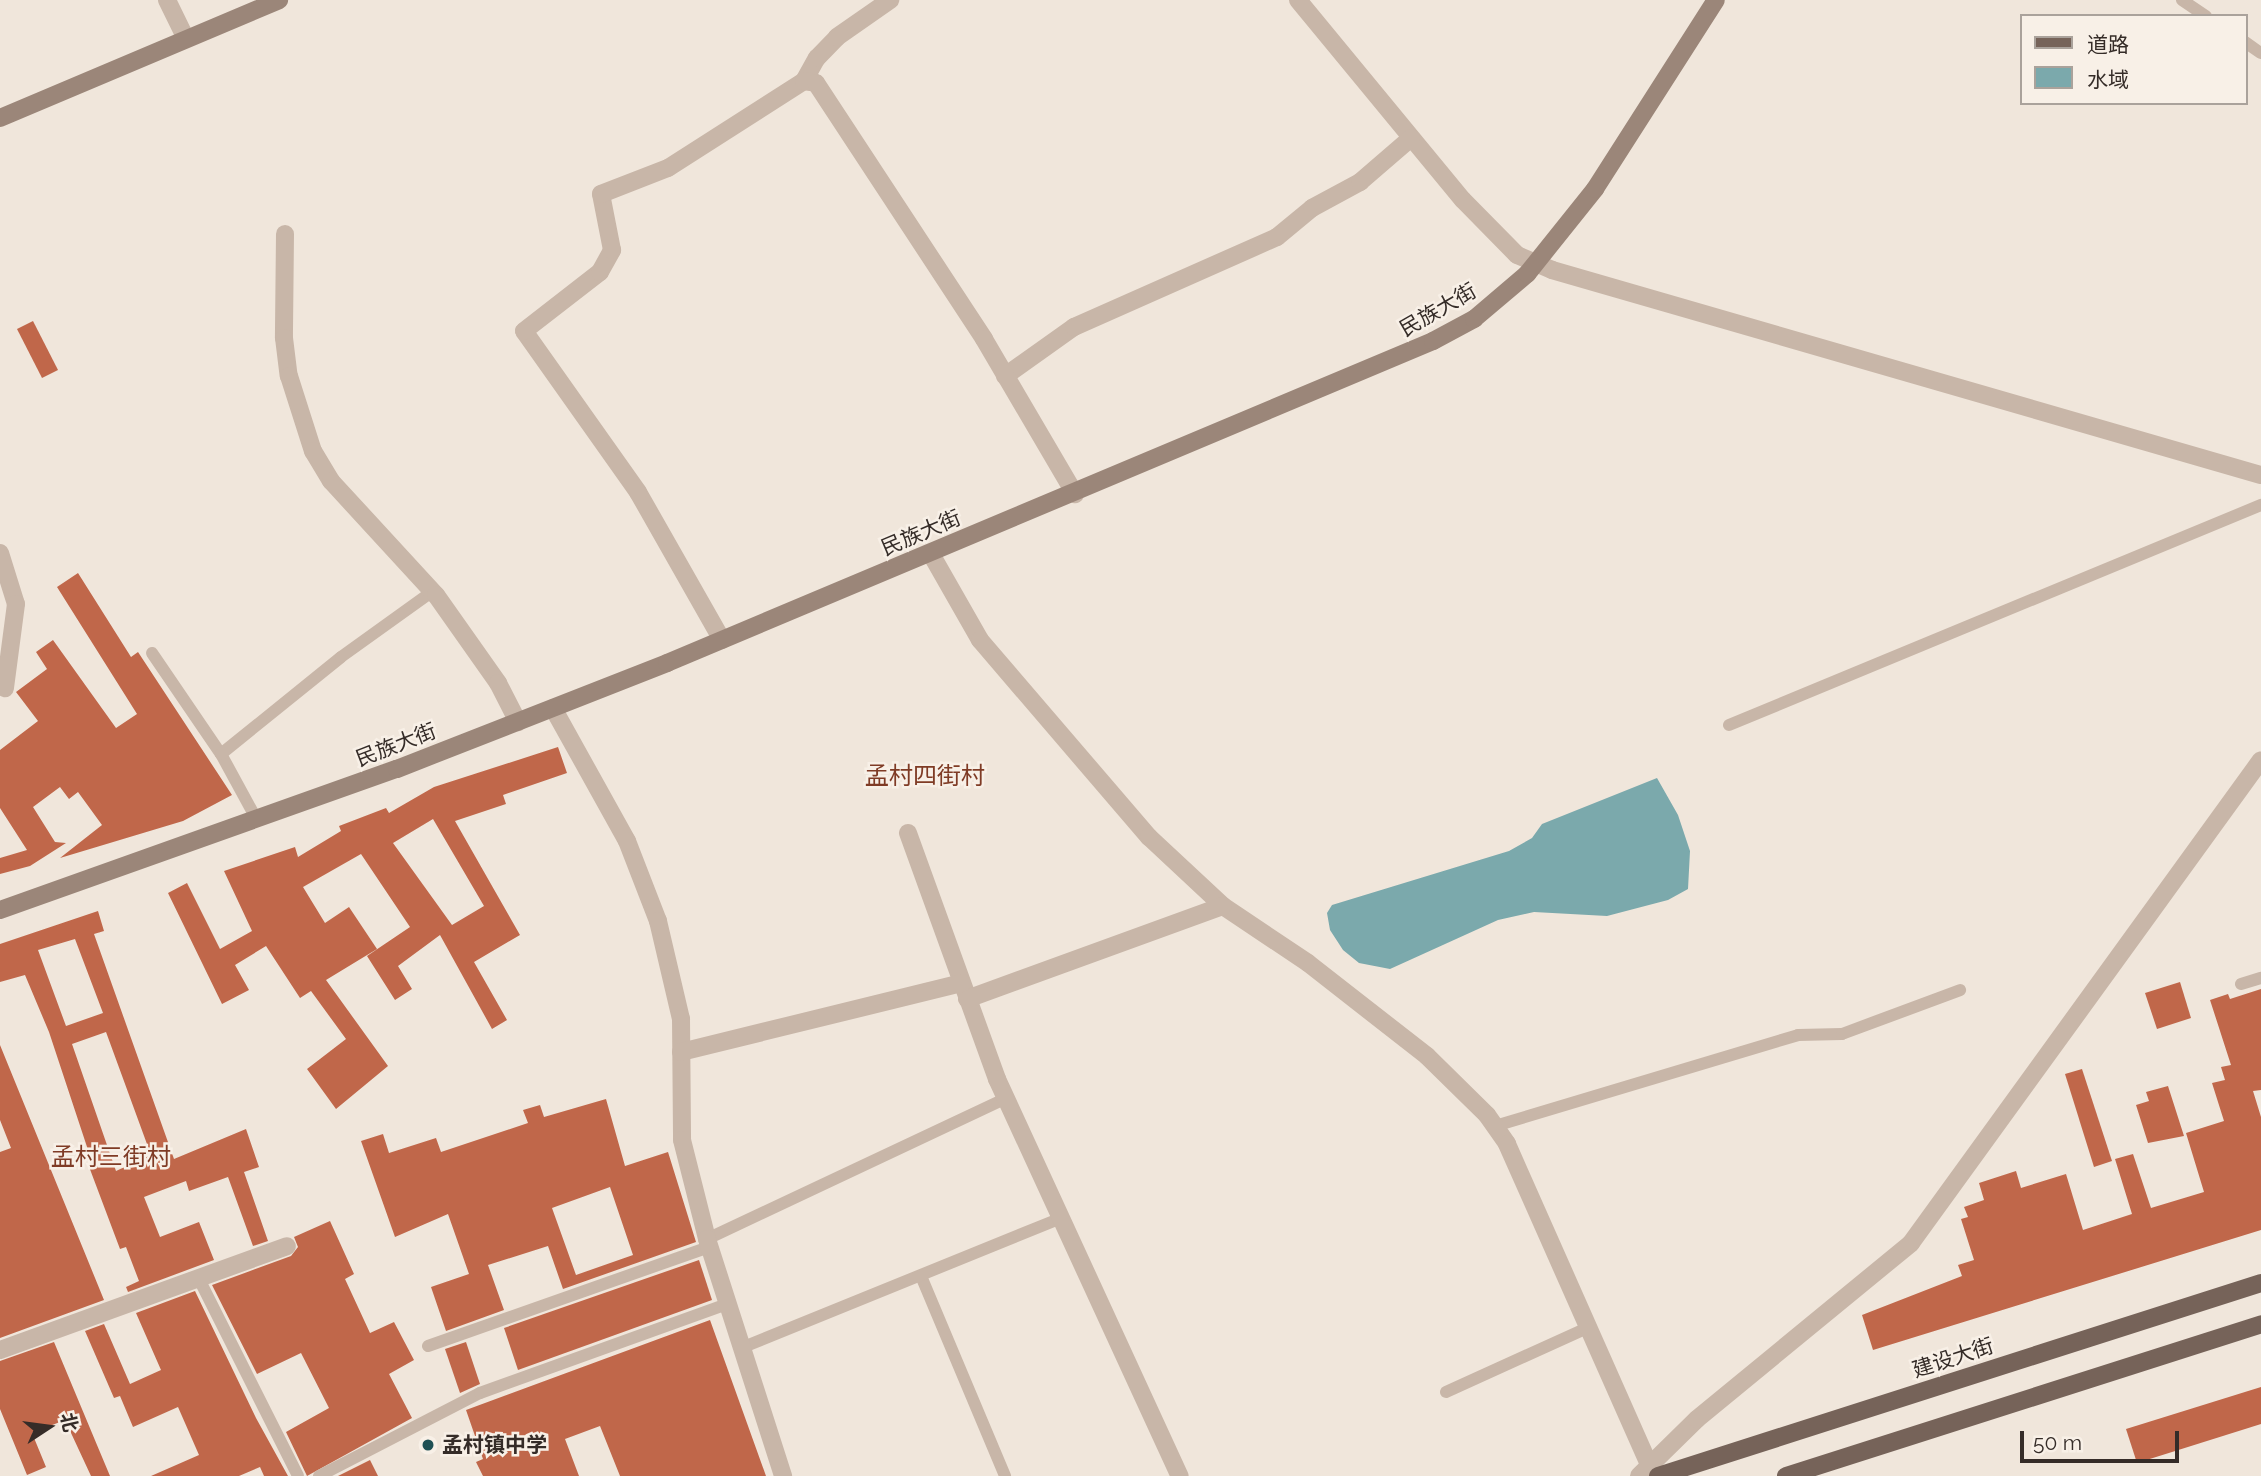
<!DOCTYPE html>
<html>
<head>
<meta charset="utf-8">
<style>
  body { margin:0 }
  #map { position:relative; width:2261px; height:1476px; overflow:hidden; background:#f0e6db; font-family:Raleway,"Noto Sans SC",sans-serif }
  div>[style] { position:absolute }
  .water>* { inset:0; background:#7ba9ac }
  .building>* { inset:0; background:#c0674a }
  .lane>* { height:12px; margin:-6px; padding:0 6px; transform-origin:6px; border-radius:6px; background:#c8b6a8 }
  .street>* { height:18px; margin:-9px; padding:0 9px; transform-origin:9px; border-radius:9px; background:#c8b6a8 }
  .secondary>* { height:18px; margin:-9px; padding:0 9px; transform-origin:9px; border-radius:9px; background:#9b8679 }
  .primary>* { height:18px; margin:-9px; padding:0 9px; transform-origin:9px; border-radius:9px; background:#766359 }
  .dots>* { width:19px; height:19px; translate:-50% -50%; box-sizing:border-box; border:4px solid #f8f0e7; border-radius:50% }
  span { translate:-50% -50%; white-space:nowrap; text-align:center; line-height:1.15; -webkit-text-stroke:5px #f8f0e7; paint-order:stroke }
  .street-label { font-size:21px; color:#352c28 }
  .poi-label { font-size:21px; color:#352c28; font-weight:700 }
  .left { translate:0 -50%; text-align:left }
  .quarter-label { font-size:24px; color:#7f3b25 }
  .legend { position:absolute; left:2020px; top:14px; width:228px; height:91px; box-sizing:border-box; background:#f8f0e7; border:2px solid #aaa29b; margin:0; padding:9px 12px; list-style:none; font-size:21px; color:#352c28 }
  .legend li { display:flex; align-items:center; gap:14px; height:35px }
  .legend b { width:35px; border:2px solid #aaa29b }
  .north { position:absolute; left:14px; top:1392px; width:70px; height:70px; -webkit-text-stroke:5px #f8f0e7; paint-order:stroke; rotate:77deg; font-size:19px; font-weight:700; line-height:28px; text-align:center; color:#352c28 }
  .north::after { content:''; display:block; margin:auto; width:24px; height:32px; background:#352c28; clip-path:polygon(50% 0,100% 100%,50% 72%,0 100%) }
  .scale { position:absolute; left:2020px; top:1431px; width:159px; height:32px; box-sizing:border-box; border:4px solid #352c28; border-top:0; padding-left:9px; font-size:21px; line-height:24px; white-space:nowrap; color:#352c28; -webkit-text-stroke:5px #f8f0e7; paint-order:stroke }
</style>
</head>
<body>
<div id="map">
  <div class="water">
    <div style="clip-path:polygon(1657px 778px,1678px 815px,1690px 851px,1688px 889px,1668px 900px,1607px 916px,1534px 912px,1498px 920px,1390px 969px,1359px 963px,1343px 950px,1330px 930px,1327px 913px,1332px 905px,1509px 851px,1532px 838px,1542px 824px)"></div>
  </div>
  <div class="building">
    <div style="clip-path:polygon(33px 321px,58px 370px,42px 378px,17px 329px)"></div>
    <div style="clip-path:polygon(78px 573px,131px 657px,138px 652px,232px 795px,183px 821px,60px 858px,102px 825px,78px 792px,69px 799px,60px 787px,33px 807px,55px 842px,66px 843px,30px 866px,0 874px,0 858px,27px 850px,0 808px,0 750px,38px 721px,16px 692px,47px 669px,36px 652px,53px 640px,116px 728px,137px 714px,57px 587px)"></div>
    <div style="clip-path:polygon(evenodd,558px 747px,567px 773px,503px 795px,506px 804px,455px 821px,520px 935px,474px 962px,507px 1020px,492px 1029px,440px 935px,398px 966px,412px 989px,395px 1000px,367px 956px,410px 927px,361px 854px,303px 887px,325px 923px,349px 907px,377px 949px,326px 980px,388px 1066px,336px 1109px,307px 1069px,346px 1039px,311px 991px,300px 998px,266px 946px,235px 965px,249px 990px,222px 1004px,168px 893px,187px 883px,220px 949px,252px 931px,224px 871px,295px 847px,298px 857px,341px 831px,339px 826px,386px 808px,389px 813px,434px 787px,558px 747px,433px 819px,484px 906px,452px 925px,393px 843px,433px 819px)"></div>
    <div style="clip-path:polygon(evenodd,98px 911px,104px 931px,94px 934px,174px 1159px,246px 1129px,259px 1167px,244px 1172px,268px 1241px,253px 1246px,228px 1177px,189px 1191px,186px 1181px,144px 1197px,160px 1237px,199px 1222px,214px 1260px,128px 1292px,126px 1287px,139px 1281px,126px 1247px,120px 1249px,88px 1164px,92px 1162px,49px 1032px,25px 975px,0 982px,0 944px,98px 911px,75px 939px,103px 1013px,66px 1026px,38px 950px,75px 939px,98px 911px,106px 1032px,151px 1155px,116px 1171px,72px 1044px,106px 1032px)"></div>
    <div style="clip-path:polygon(2180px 982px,2191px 1018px,2157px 1029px,2145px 993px)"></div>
    <div style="clip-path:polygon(2261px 989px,2261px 1090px,2253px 1091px,2261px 1117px,2261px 1230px,1873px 1350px,1862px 1315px,1962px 1276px,1958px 1265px,1974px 1260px,1961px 1219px,1968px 1217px,1964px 1207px,1984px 1200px,1979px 1183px,2016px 1171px,2021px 1188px,2066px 1174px,2083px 1230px,2132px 1214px,2115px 1159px,2133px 1154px,2151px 1208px,2204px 1192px,2186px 1133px,2224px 1121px,2212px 1083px,2225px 1080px,2221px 1067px,2231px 1065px,2210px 1000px,2228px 994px,2230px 999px)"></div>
    <div style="clip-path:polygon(0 1045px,104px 1300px,0 1338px,0 1152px,11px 1148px,0 1120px)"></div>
    <div style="clip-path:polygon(2082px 1069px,2112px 1161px,2094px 1167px,2065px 1074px)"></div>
    <div style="clip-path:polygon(2168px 1086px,2184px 1136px,2148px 1143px,2136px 1105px,2149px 1101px,2146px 1092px)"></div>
    <div style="clip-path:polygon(evenodd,606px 1099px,625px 1166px,668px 1152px,696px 1242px,563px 1289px,548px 1246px,488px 1265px,504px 1310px,446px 1331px,431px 1287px,469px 1274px,448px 1214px,395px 1237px,361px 1141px,383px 1134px,389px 1153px,436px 1138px,441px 1152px,528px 1123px,523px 1110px,540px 1105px,544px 1117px,606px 1099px,610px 1187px,633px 1255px,576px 1275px,552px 1208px,610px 1187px)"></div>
    <div style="clip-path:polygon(330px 1221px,354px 1274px,345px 1279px,370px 1333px,394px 1322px,414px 1360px,389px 1374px,412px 1418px,307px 1476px,286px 1432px,329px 1408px,301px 1353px,257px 1374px,212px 1285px,291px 1256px,298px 1247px,294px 1237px)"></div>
    <div style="clip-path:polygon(699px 1260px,712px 1300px,518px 1370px,504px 1328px)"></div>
    <div style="clip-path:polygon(195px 1291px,256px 1418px,288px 1476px,264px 1476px,260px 1467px,239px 1476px,151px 1476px,199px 1455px,178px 1407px,133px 1427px,120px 1396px,114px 1398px,85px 1331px,104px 1324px,130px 1384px,161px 1370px,136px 1313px)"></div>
    <div style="clip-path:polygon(710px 1320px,766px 1476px,620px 1476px,600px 1426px,565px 1439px,579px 1476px,483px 1476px,476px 1462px,483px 1459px,466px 1410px)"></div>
    <div style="clip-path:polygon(54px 1342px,97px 1445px,110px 1476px,91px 1476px,65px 1420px,32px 1433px,46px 1467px,27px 1475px,0 1409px,0 1361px)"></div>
    <div style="clip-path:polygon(466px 1342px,480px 1384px,460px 1393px,445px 1349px)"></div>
    <div style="clip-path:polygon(2261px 1387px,2261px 1424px,2137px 1463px,2126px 1429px)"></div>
    <div style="clip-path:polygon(370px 1460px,378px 1476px,338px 1476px)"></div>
  </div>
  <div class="lane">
    <div style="left:2182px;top:0;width:29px;rotate:34deg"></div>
    <div style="left:2245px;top:42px;width:19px;rotate:35deg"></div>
    <div style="left:152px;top:653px;width:122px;rotate:55.7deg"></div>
    <div style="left:221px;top:754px;width:75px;rotate:61.4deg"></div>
    <div style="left:1729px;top:725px;width:576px;rotate:-22.47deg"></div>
    <div style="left:221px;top:754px;width:154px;rotate:-38.9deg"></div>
    <div style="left:341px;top:657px;width:113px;rotate:-35.7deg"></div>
    <div style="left:2241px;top:984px;width:21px;rotate:-17deg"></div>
    <div style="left:1495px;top:1126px;width:316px;rotate:-16.7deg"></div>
    <div style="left:1798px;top:1035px;width:44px;rotate:-1.3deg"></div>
    <div style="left:1842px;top:1034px;width:126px;rotate:-20.4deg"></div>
    <div style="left:707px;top:1239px;width:329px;rotate:-25.2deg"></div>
    <div style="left:921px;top:1276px;width:217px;rotate:67.2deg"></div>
    <div style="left:199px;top:1279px;width:220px;rotate:63.3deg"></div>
    <div style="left:428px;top:1346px;width:298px;rotate:-19.4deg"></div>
    <div style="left:741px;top:1348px;width:345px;rotate:-22.1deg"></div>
    <div style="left:1446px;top:1392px;width:155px;rotate:-24.4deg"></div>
    <div style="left:319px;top:1476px;width:181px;rotate:-27.3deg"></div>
    <div style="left:480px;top:1393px;width:263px;rotate:-19.8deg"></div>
  </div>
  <div class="street">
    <div style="left:167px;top:0;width:43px;rotate:64deg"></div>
    <div style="left:1298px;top:0;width:259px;rotate:50.5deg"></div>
    <div style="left:1463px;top:200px;width:77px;rotate:45.5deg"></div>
    <div style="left:1517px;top:255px;width:38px;rotate:23deg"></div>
    <div style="left:1552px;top:270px;width:738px;rotate:16.13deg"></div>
    <div style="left:804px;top:81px;width:26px;rotate:-61deg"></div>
    <div style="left:817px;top:58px;width:29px;rotate:-46deg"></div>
    <div style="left:837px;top:37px;width:65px;rotate:-34.9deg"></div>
    <div style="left:285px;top:234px;width:104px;rotate:90.6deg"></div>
    <div style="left:284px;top:338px;width:38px;rotate:83deg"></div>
    <div style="left:289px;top:376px;width:79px;rotate:72.3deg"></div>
    <div style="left:313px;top:451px;width:35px;rotate:59deg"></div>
    <div style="left:331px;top:481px;width:155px;rotate:47.4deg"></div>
    <div style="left:436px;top:595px;width:108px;rotate:54.8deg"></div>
    <div style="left:498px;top:683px;width:44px;rotate:62.9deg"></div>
    <div style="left:1005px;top:376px;width:85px;rotate:-35.4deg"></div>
    <div style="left:1074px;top:327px;width:222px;rotate:-23.9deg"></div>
    <div style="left:1277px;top:237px;width:45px;rotate:-39.6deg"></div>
    <div style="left:1312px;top:208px;width:55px;rotate:-28.4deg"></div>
    <div style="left:1360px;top:182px;width:67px;rotate:-40.8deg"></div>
    <div style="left:0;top:553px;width:53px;rotate:72.6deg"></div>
    <div style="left:16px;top:604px;width:85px;rotate:97.5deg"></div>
    <div style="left:931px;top:554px;width:99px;rotate:60.3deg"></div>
    <div style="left:980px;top:640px;width:260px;rotate:49.4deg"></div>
    <div style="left:1149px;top:837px;width:101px;rotate:43deg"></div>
    <div style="left:1223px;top:906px;width:102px;rotate:33.8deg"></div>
    <div style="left:1308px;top:963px;width:151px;rotate:38deg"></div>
    <div style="left:1427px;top:1056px;width:84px;rotate:44.5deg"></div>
    <div style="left:1487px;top:1115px;width:35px;rotate:55deg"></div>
    <div style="left:1507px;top:1144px;width:352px;rotate:66.1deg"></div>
    <div style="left:722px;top:640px;width:170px;rotate:-119.6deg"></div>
    <div style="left:638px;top:492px;width:197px;rotate:-125.3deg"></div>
    <div style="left:524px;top:331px;width:96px;rotate:-37.8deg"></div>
    <div style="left:600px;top:272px;width:25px;rotate:-61deg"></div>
    <div style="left:612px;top:250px;width:57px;rotate:-101.1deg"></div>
    <div style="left:601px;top:194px;width:72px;rotate:-21.2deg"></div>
    <div style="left:668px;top:168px;width:161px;rotate:-32.6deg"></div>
    <div style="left:804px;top:81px;width:12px;rotate:9deg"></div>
    <div style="left:816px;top:83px;width:306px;rotate:56.7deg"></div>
    <div style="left:984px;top:339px;width:180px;rotate:59.6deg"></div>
    <div style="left:553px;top:708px;width:152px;rotate:60.9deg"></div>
    <div style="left:627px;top:841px;width:86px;rotate:68.8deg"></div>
    <div style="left:658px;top:921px;width:101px;rotate:76.8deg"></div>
    <div style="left:681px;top:1019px;width:121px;rotate:89.5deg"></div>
    <div style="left:682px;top:1140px;width:102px;rotate:75.8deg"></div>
    <div style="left:707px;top:1239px;width:249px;rotate:72.2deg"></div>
    <div style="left:908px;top:833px;width:262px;rotate:70.1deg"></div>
    <div style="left:997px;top:1079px;width:437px;rotate:65.3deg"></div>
    <div style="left:967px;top:999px;width:272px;rotate:-20deg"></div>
    <div style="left:681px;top:1052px;width:289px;rotate:-13.8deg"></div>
    <div style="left:0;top:1350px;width:305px;rotate:-19.9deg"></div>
    <div style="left:1639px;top:1476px;width:81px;rotate:-44.5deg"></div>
    <div style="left:1697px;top:1419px;width:277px;rotate:-39.4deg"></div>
    <div style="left:1911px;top:1243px;width:596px;rotate:-54.07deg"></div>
  </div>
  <div class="secondary">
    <div style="left:0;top:118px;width:303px;rotate:-22.9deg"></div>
    <div style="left:0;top:910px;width:421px;rotate:-19.6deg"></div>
    <div style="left:397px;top:769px;width:290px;rotate:-21.4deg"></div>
    <div style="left:667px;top:663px;width:831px;rotate:-22.8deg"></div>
    <div style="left:1433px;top:341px;width:47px;rotate:-28.2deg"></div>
    <div style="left:1474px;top:319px;width:70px;rotate:-40.3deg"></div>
    <div style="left:1527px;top:274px;width:109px;rotate:-51.3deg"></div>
    <div style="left:1595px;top:189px;width:224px;rotate:-57.4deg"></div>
  </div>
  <div class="primary">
    <div style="left:1658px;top:1476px;width:633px;rotate:-17.75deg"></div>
    <div style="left:1786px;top:1476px;width:499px;rotate:-17.7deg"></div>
  </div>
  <div class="dots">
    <div style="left:428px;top:1445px;background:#1f5054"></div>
  </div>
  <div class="street-label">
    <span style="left:1438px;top:310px;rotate:-30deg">民族大街</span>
    <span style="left:921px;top:533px;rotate:-23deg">民族大街</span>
    <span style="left:396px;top:745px;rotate:-21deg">民族大街</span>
    <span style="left:1953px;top:1358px;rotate:-18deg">建设大街</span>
  </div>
  <div class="poi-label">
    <span class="left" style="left:442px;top:1445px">孟村镇中学</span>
  </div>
  <div class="quarter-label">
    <span style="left:925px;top:776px">孟村四街村</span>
    <span style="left:111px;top:1157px">孟村三街村</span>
  </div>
  <ul class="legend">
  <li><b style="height:9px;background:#766359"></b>道路</li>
  <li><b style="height:19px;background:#7ba9ac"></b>水域</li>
  </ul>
  <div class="north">北</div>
  <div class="scale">50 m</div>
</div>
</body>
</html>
